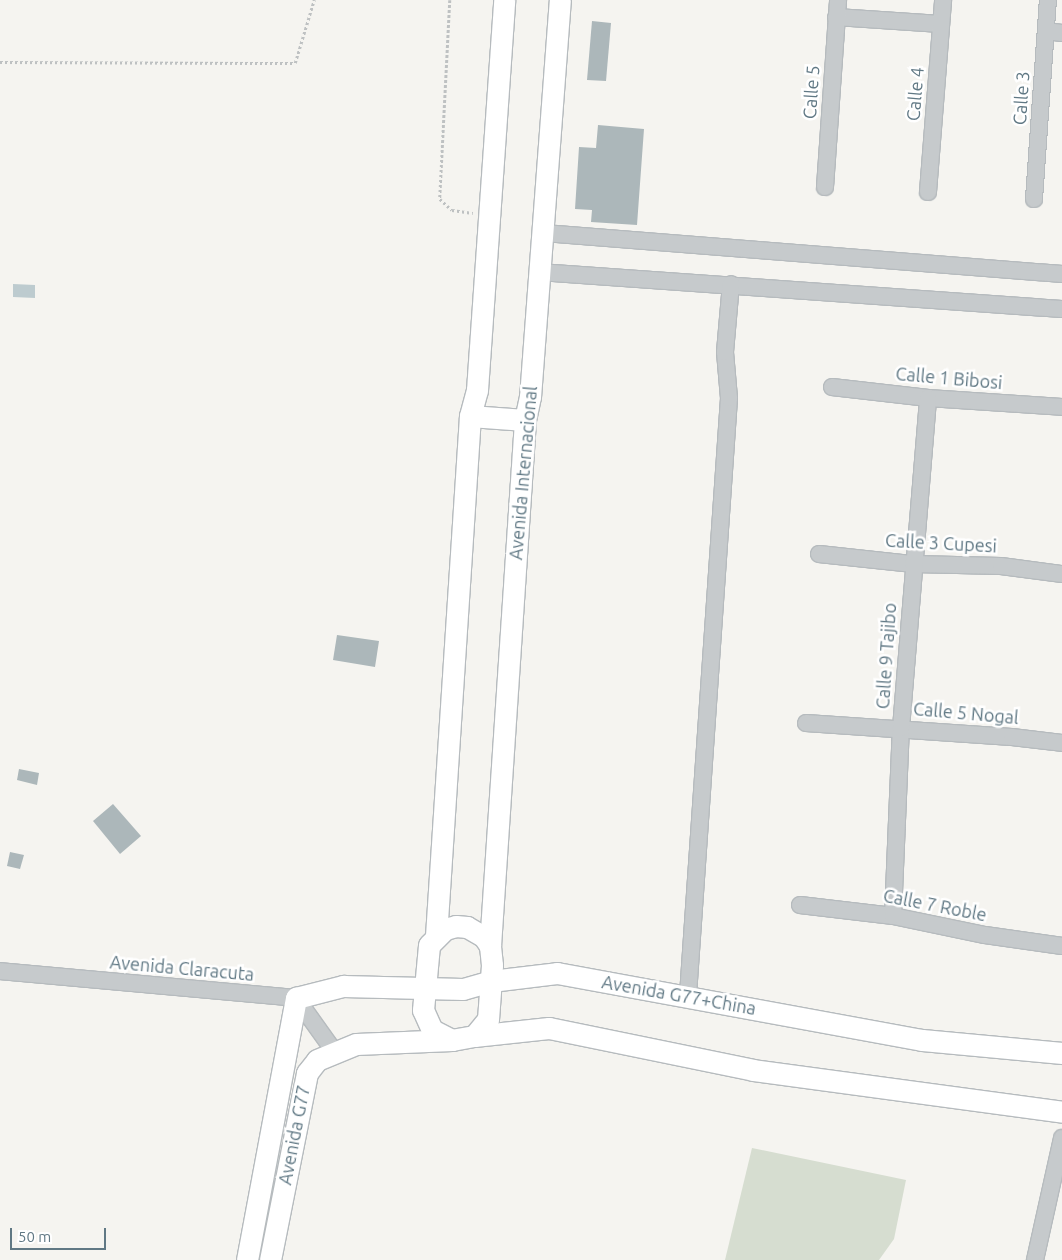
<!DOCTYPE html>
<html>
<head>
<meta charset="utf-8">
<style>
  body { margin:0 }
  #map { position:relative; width:1062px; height:1260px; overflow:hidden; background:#f5f4f0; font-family:Ubuntu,sans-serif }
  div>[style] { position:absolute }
  .green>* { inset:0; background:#d6ddd0 }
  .water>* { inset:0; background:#bdcbcf }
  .building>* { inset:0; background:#acb7ba }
  .path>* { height:2.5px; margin-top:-1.25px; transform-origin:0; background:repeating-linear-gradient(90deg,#bec1c2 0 2.5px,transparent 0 5px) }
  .roads { filter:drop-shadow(1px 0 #b6bbbe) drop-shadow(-1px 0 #b6bbbe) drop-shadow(0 1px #b6bbbe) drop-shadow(0 -1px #b6bbbe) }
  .minor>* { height:16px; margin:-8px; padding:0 8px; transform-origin:8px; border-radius:8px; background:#c6cacc }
  .major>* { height:21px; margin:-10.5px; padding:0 10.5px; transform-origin:10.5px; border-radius:10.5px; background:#fff }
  span { translate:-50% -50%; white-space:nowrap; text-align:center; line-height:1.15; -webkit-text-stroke:5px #fff; paint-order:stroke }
  .street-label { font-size:18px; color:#607884 }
  .scale { position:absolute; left:10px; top:1228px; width:96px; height:22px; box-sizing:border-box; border:2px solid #607884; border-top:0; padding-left:6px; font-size:15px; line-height:18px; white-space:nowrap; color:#607884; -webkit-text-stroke:4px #fff; paint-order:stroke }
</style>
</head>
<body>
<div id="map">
  <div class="green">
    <div style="clip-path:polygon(752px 1148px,906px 1180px,894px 1239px,879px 1260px,725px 1260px)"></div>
  </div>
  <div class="water">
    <div style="clip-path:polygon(13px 284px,35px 285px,35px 298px,13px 297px)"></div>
  </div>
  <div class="building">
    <div style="clip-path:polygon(592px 21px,611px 23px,606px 81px,587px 80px)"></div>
    <div style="clip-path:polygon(598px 125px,644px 129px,637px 225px,591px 222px,592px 210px,575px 209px,579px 147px,596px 148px)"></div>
    <div style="clip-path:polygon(337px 635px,379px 641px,375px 667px,333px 660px)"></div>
    <div style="clip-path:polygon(19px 769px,39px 773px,37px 785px,17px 780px)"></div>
    <div style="clip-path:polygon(113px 804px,141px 836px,120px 854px,93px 821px)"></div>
    <div style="clip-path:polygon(10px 852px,24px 855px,20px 869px,7px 866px)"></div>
  </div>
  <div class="path">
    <div style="left:450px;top:0;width:199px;rotate:92.9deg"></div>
    <div style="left:440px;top:199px;width:16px;rotate:43deg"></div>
    <div style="left:452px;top:210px;width:21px;rotate:8deg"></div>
    <div style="left:0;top:62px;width:295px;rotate:0.2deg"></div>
    <div style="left:295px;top:63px;width:66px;rotate:-73.2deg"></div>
  </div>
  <div class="roads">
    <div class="minor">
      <div style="left:836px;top:17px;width:105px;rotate:3.8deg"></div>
      <div style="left:1046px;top:31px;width:16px;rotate:7deg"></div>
      <div style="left:825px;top:187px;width:187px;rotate:-86deg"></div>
      <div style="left:928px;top:192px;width:193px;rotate:-85.5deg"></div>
      <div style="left:1034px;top:199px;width:199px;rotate:-86deg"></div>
      <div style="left:544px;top:233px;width:520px;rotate:4.53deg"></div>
      <div style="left:539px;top:272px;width:524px;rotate:4.05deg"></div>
      <div style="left:832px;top:387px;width:97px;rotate:6.5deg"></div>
      <div style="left:928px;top:398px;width:134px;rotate:3.8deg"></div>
      <div style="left:819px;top:554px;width:95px;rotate:6.1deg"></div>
      <div style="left:913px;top:564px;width:88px;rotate:1.3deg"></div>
      <div style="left:1001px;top:566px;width:62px;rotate:7.5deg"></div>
      <div style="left:806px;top:723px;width:206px;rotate:3.9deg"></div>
      <div style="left:1012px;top:737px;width:50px;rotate:6.8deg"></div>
      <div style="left:800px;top:905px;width:94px;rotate:6.7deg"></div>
      <div style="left:893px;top:916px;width:94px;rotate:11.7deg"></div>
      <div style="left:985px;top:935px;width:78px;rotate:8.1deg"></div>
      <div style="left:893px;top:916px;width:188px;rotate:-87.6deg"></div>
      <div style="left:901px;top:728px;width:331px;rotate:-85.3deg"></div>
      <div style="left:0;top:971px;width:297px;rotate:5.2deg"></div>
      <div style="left:296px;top:998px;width:65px;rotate:54.4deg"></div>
      <div style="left:688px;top:995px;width:598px;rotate:-86.07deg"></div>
      <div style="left:729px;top:398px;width:46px;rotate:-95deg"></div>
      <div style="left:725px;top:352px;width:68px;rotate:-85deg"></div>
      <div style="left:1035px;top:1260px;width:125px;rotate:-77.5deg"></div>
    </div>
    <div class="major">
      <div style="left:470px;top:416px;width:55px;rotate:4.2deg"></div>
      <div style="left:456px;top:926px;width:11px;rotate:5deg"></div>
      <div style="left:467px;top:927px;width:20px;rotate:30deg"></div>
      <div style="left:484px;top:937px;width:11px;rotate:56deg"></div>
      <div style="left:490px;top:946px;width:19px;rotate:84deg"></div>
      <div style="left:492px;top:965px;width:54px;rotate:94.2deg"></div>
      <div style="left:488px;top:1019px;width:22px;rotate:129deg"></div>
      <div style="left:474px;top:1036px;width:22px;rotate:170deg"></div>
      <div style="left:452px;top:1040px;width:22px;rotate:-153deg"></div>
      <div style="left:432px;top:1030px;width:22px;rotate:-114deg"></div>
      <div style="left:423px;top:1010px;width:65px;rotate:-84.7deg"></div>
      <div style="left:429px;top:945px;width:23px;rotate:-45deg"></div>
      <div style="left:445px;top:929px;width:11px;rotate:-15deg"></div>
      <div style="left:436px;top:936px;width:521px;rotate:-86.26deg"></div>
      <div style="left:470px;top:416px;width:27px;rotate:-75deg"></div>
      <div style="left:477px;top:390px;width:391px;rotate:-86deg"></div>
      <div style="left:490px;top:946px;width:527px;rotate:-86.19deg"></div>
      <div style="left:525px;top:420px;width:24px;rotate:-78deg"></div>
      <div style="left:530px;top:397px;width:398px;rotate:-85.7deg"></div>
      <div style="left:474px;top:1036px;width:75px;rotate:-6.1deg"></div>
      <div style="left:549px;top:1028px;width:208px;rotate:11.6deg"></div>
      <div style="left:753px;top:1070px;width:312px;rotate:7.7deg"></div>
      <div style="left:247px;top:1260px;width:267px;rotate:-79.4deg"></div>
      <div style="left:296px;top:998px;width:49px;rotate:-14.3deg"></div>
      <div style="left:343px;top:986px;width:120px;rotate:1.4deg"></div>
      <div style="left:463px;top:989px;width:29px;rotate:-16deg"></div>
      <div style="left:491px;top:981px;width:66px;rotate:-6.9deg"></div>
      <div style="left:557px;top:973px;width:371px;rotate:10.4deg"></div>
      <div style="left:922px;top:1040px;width:141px;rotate:5.3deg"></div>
      <div style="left:270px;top:1260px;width:191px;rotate:-78.8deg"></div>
      <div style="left:307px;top:1073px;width:16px;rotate:-52deg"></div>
      <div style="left:317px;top:1060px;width:42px;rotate:-22.3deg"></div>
      <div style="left:356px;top:1044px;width:96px;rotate:-2.4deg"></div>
    </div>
  </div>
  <div class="street-label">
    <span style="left:811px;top:92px;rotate:-86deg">Calle 5</span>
    <span style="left:915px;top:94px;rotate:-85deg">Calle 4</span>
    <span style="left:1021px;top:98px;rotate:-86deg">Calle 3</span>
    <span style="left:949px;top:378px;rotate:5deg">Calle 1 Bibosi</span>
    <span style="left:523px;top:473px;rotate:-85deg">Avenida Internacional</span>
    <span style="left:941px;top:543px;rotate:3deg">Calle 3 Cupesi</span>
    <span style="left:886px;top:656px;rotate:-86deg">Calle 9 Tajibo</span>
    <span style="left:966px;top:713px;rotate:5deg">Calle 5 Nogal</span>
    <span style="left:935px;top:905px;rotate:11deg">Calle 7 Roble</span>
    <span style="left:182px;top:968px;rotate:5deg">Avenida Claracuta</span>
    <span style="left:679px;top:995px;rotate:10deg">Avenida G77+China</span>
    <span style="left:294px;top:1135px;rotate:-79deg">Avenida G77</span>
  </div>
  <div class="scale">50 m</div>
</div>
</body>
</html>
